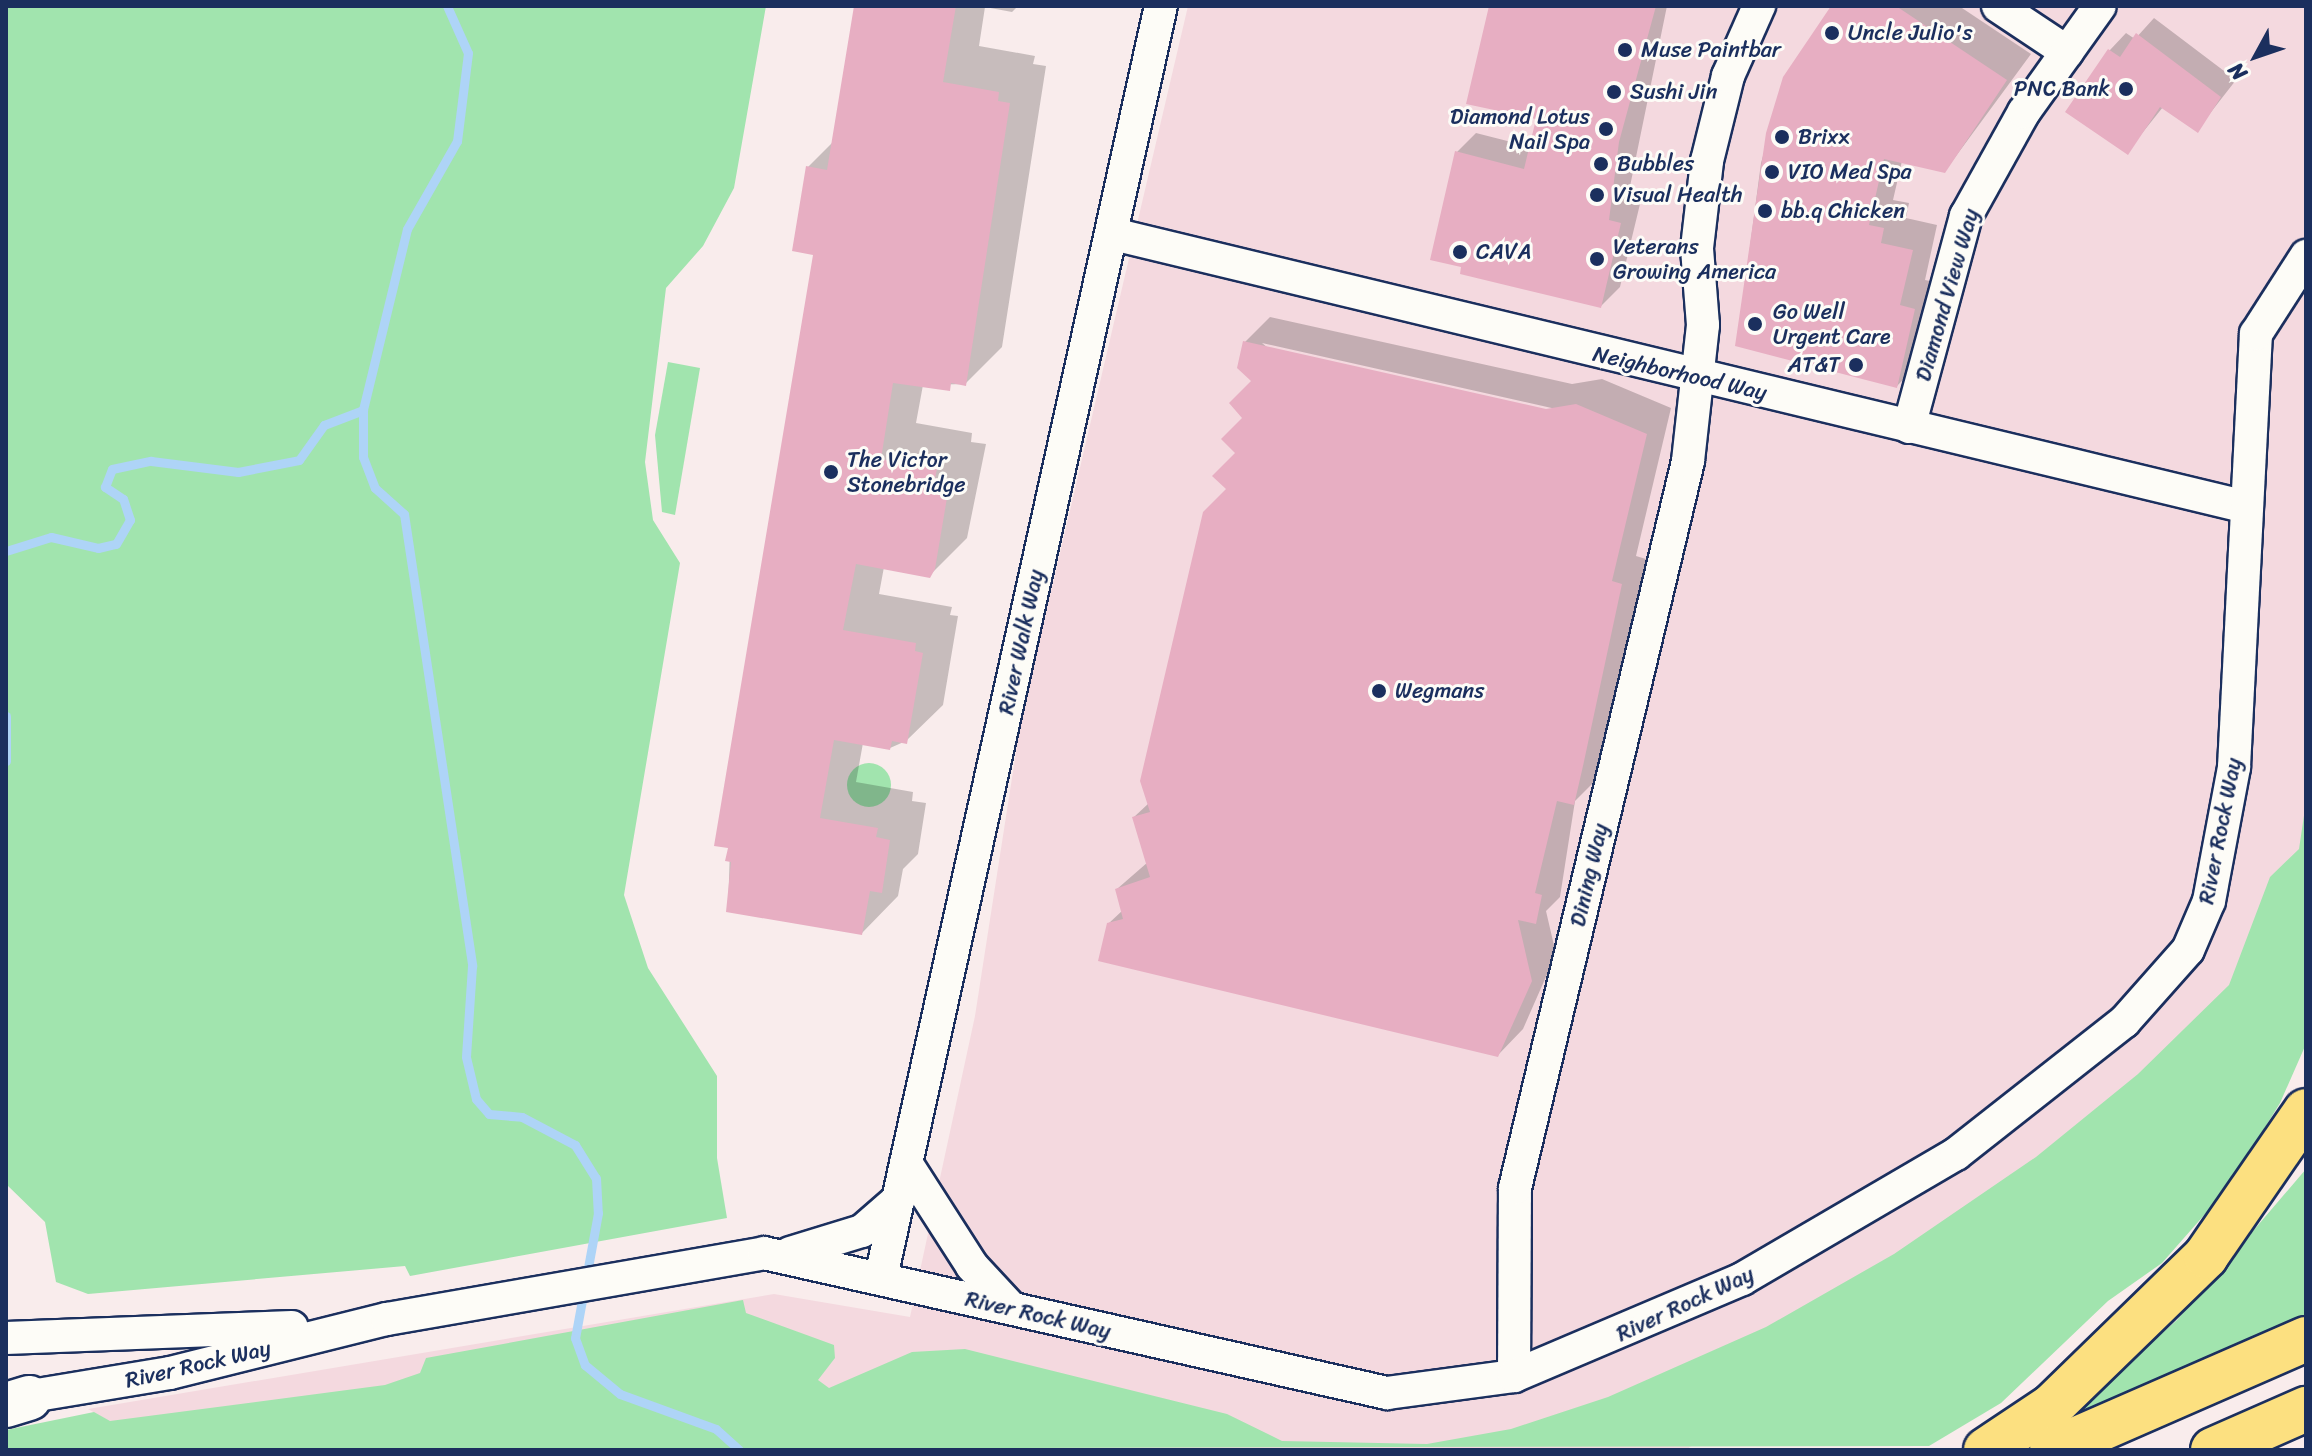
<!DOCTYPE html>
<html>
<head>
<meta charset="utf-8">
<style>
  body { margin:0 }
  #map { position:relative; width:2312px; height:1456px; overflow:hidden; background:#f9ecec; font-family:Sriracha,sans-serif }
  div>[style] { position:absolute }
  .built>* { inset:0; background:#f4d9df }
  .green>* { inset:0; background:#a1e4ae }
  .round { border-radius:50% }
  .shadow>* { inset:0; background:#0003 }
  .stream>* { height:9px; margin:-4.5px; padding:0 4.5px; transform-origin:4.5px; border-radius:4.5px; background:#aed4f7 }
  .building>* { inset:0; background:#e7aec2 }
  .roads { filter:drop-shadow(2px 0 #1b2f5e) drop-shadow(-2px 0 #1b2f5e) drop-shadow(0 2px #1b2f5e) drop-shadow(0 -2px #1b2f5e) }
  .street>* { height:32px; margin:-16px; padding:0 16px; transform-origin:16px; border-radius:16px; background:#fdfcf7 }
  .secondary>* { height:44px; margin:-22px; padding:0 22px; transform-origin:22px; border-radius:22px; background:#fdfcf7 }
  .highway>* { height:44px; margin:-22px; padding:0 22px; transform-origin:22px; border-radius:22px; background:#fce080 }
  .dots>* { width:22px; height:22px; translate:-50% -50%; box-sizing:border-box; border:4px solid #fdfcf7; border-radius:50% }
  span { translate:-50% -50%; white-space:nowrap; text-align:center; line-height:1.15; -webkit-text-stroke:6px #fdfcf7; paint-order:stroke }
  .poi-label { font-size:22px; color:#1b2f5e }
  .left { translate:0 -50%; text-align:left }
  .right { translate:-100% -50%; text-align:right }
  .street-label { font-size:22px; color:#1b2f5e }
  .frame { position:absolute; inset:0; border:8px solid #1b2f5e; pointer-events:none }
  .north { position:absolute; left:2216px; top:16px; width:80px; height:80px; -webkit-text-stroke:6px #fdfcf7; paint-order:stroke; rotate:230deg; font-size:22px; font-weight:700; line-height:32px; text-align:center; color:#1b2f5e }
  .north::after { content:''; display:block; margin:auto; width:28px; height:36px; background:#1b2f5e; clip-path:polygon(50% 0,100% 100%,50% 72%,0 100%) }
</style>
</head>
<body>
<div id="map">
  <div class="built">
    <div style="clip-path:polygon(1188px 6px,2306px 6px,2306px 972px,1686px 1450px,160px 1450px,88px 1409px,774px 1294px,910px 1317px,975px 1016px,1021px 720px)"></div>
  </div>
  <div class="green">
    <div style="clip-path:polygon(6px 6px,766px 6px,734px 188px,703px 246px,666px 288px,645px 462px,653px 520px,680px 563px,624px 895px,648px 968px,717px 1076px,717px 1158px,727px 1218px,410px 1276px,405px 1266px,88px 1294px,56px 1282px,45px 1222px,6px 1184px)"></div>
    <div style="clip-path:polygon(668px 362px,700px 368px,675px 515px,662px 512px,655px 435px)"></div>
    <div class="round" style="left:847px;top:763px;width:44px;height:44px"></div>
    <div style="clip-path:polygon(2306px 802px,2306px 1044px,2280px 1103px,2227px 1189px,2162px 1263px,2108px 1301px,2001px 1403px,1929px 1446px,6px 1450px,6px 1430px,94px 1412px,110px 1421px,385px 1385px,420px 1373px,426px 1358px,743px 1300px,746px 1313px,834px 1345px,835px 1358px,818px 1380px,829px 1388px,912px 1352px,965px 1349px,1227px 1414px,1282px 1441px,1427px 1444px,1511px 1429px,1608px 1397px,1766px 1327px,1894px 1254px,2036px 1157px,2138px 1074px,2229px 985px,2270px 877px,2299px 849px)"></div>
    <div style="clip-path:polygon(2306px 1169px,2306px 1315px,2046px 1435px,2177px 1320px)"></div>
  </div>
  <div class="shadow">
    <div style="clip-path:polygon(856px 6px,1018px 6px,1012px 12px,985px 7px,979px 46px,1035px 56px,1033px 64px,1046px 66px,1002px 347px,965px 384px,923px 385px,916px 423px,972px 433px,971px 442px,986px 444px,967px 538px,930px 575px,884px 567px,879px 594px,952px 607px,950px 615px,958px 616px,943px 705px,906px 741px,890px 748px,863px 743px,856px 782px,913px 792px,912px 801px,926px 803px,918px 854px,903px 869px,898px 896px,862px 933px,728px 910px,730px 847px,815px 253px,808px 167px,833px 142px)"></div>
    <div style="clip-path:polygon(1491px 6px,1667px 6px,1627px 201px,1640px 204px,1620px 287px,1601px 306px,1457px 152px,1476px 133px,1531px 147px,1538px 118px)"></div>
    <div style="clip-path:polygon(1833px 6px,1959px 6px,2031px 54px,1945px 171px,1902px 161px,1893px 200px,1909px 203px,1906px 218px,1937px 225px,1925px 280px,1940px 283px,1922px 360px,1897px 386px,1737px 345px,1761px 163px,1785px 78px)"></div>
    <div style="clip-path:polygon(2154px 18px,2236px 80px,2197px 130px,2163px 107px,2127px 152px,2067px 111px,2110px 50px,2126px 33px,2135px 39px)"></div>
    <div style="clip-path:polygon(evenodd,1270px 317px,1572px 384px,1602px 379px,1671px 408px,1636px 556px,1646px 559px,1599px 777px,1575px 801px,1560px 897px,1546px 911px,1556px 954px,1523px 1029px,1498px 1055px,1108px 924px,1123px 910px,1117px 889px,1148px 862px,1134px 817px,1149px 803px,1238px 453px,1254px 381px,1245px 342px,1270px 317px,1262px 343px,1556px 409px,1555px 413px,1268px 348px,1262px 343px)"></div>
  </div>
  <div class="stream">
    <div style="left:447px;top:6px;width:51px;rotate:65.9deg"></div>
    <div style="left:468px;top:53px;width:89px;rotate:97.1deg"></div>
    <div style="left:457px;top:141px;width:101px;rotate:119.6deg"></div>
    <div style="left:407px;top:229px;width:186px;rotate:103.7deg"></div>
    <div style="left:363px;top:410px;width:47px;rotate:90deg"></div>
    <div style="left:363px;top:457px;width:33px;rotate:69deg"></div>
    <div style="left:375px;top:488px;width:39px;rotate:42deg"></div>
    <div style="left:404px;top:514px;width:457px;rotate:81.4deg"></div>
    <div style="left:472px;top:966px;width:91px;rotate:93.8deg"></div>
    <div style="left:466px;top:1057px;width:43px;rotate:76.6deg"></div>
    <div style="left:476px;top:1099px;width:20px;rotate:49deg"></div>
    <div style="left:489px;top:1114px;width:33px;rotate:5deg"></div>
    <div style="left:522px;top:1117px;width:60px;rotate:27.8deg"></div>
    <div style="left:575px;top:1145px;width:39px;rotate:58deg"></div>
    <div style="left:596px;top:1178px;width:35px;rotate:87deg"></div>
    <div style="left:598px;top:1213px;width:127px;rotate:100.4deg"></div>
    <div style="left:575px;top:1338px;width:29px;rotate:70deg"></div>
    <div style="left:585px;top:1365px;width:45px;rotate:39.6deg"></div>
    <div style="left:620px;top:1394px;width:102px;rotate:20deg"></div>
    <div style="left:716px;top:1429px;width:31px;rotate:42deg"></div>
    <div style="left:6px;top:551px;width:47px;rotate:-17.3deg"></div>
    <div style="left:51px;top:537px;width:48px;rotate:13.2deg"></div>
    <div style="left:98px;top:548px;width:18px;rotate:-13deg"></div>
    <div style="left:116px;top:544px;width:28px;rotate:-60deg"></div>
    <div style="left:130px;top:520px;width:22px;rotate:-108deg"></div>
    <div style="left:123px;top:499px;width:22px;rotate:-146deg"></div>
    <div style="left:105px;top:487px;width:19px;rotate:-69deg"></div>
    <div style="left:112px;top:469px;width:40px;rotate:-12deg"></div>
    <div style="left:151px;top:461px;width:88px;rotate:7.2deg"></div>
    <div style="left:238px;top:472px;width:62px;rotate:-11.1deg"></div>
    <div style="left:299px;top:460px;width:43px;rotate:-54.5deg"></div>
    <div style="left:324px;top:425px;width:42px;rotate:-21deg"></div>
    <div style="left:6px;top:716px;width:45px;rotate:90deg"></div>
  </div>
  <div class="building">
    <div style="clip-path:polygon(854px 6px,956px 6px,943px 82px,999px 92px,998px 101px,1010px 103px,966px 386px,951px 383px,950px 391px,893px 383px,881px 459px,937px 469px,935px 478px,950px 480px,935px 569px,930px 578px,856px 564px,843px 630px,916px 643px,915px 651px,923px 653px,907px 744px,892px 741px,890px 750px,834px 740px,820px 818px,878px 828px,876px 837px,890px 840px,882px 893px,870px 891px,862px 935px,726px 912px,731px 862px,725px 861px,728px 848px,714px 846px,813px 255px,792px 251px,806px 166px,827px 170px)"></div>
    <div style="clip-path:polygon(1489px 6px,1656px 6px,1619px 142px,1609px 220px,1621px 223px,1601px 308px,1460px 274px,1461px 267px,1430px 260px,1455px 151px,1524px 169px,1536px 119px,1466px 104px)"></div>
    <div style="clip-path:polygon(1831px 6px,1896px 6px,2007px 80px,1945px 173px,1884px 159px,1869px 225px,1884px 228px,1881px 243px,1913px 250px,1900px 305px,1915px 309px,1897px 388px,1735px 346px,1766px 133px,1783px 77px)"></div>
    <div style="clip-path:polygon(2136px 33px,2221px 97px,2198px 133px,2160px 107px,2128px 155px,2065px 112px,2108px 49px,2120px 57px)"></div>
    <div style="clip-path:polygon(1243px 341px,1546px 409px,1576px 404px,1647px 434px,1612px 581px,1622px 584px,1583px 766px,1574px 805px,1557px 801px,1535px 893px,1542px 895px,1536px 924px,1518px 920px,1532px 981px,1498px 1057px,1098px 961px,1107px 923px,1123px 919px,1115px 889px,1150px 877px,1132px 817px,1150px 812px,1140px 781px,1203px 512px,1226px 489px,1212px 476px,1235px 453px,1221px 439px,1242px 418px,1229px 403px,1251px 381px,1237px 368px)"></div>
  </div>
  <div class="roads">
    <div class="street">
      <div style="left:1998px;top:6px;width:83px;rotate:33.7deg"></div>
      <div style="left:1113px;top:234px;width:1166px;rotate:13.54deg"></div>
      <div style="left:1909px;top:427px;width:219px;rotate:-74.9deg"></div>
      <div style="left:1966px;top:216px;width:119px;rotate:-60.9deg"></div>
      <div style="left:2024px;top:112px;width:130px;rotate:-54.4deg"></div>
      <div style="left:906px;top:1163px;width:122px;rotate:57.3deg"></div>
      <div style="left:972px;top:1266px;width:57px;rotate:47.1deg"></div>
      <div style="left:790px;top:1253px;width:75px;rotate:-17deg"></div>
      <div style="left:862px;top:1231px;width:49px;rotate:-40.9deg"></div>
      <div style="left:881px;top:1277px;width:1301px;rotate:-77.58deg"></div>
      <div style="left:6px;top:1338px;width:286px;rotate:-2.2deg"></div>
      <div style="left:1514px;top:1376px;width:188px;rotate:-89.7deg"></div>
      <div style="left:1515px;top:1188px;width:747px;rotate:-76.61deg"></div>
      <div style="left:1688px;top:461px;width:137px;rotate:-83.7deg"></div>
      <div style="left:1703px;top:325px;width:77px;rotate:-94.5deg"></div>
      <div style="left:1697px;top:248px;width:88px;rotate:-83.4deg"></div>
      <div style="left:1707px;top:161px;width:88px;rotate:-76.1deg"></div>
      <div style="left:1728px;top:76px;width:77px;rotate:-66.1deg"></div>
      <div style="left:7px;top:1400px;width:165px;rotate:-9.4deg"></div>
      <div style="left:170px;top:1373px;width:224px;rotate:-14deg"></div>
      <div style="left:387px;top:1319px;width:383px;rotate:-9.9deg"></div>
      <div style="left:764px;top:1253px;width:639px;rotate:12.67deg"></div>
      <div style="left:1387px;top:1393px;width:128px;rotate:-7.6deg"></div>
      <div style="left:1514px;top:1376px;width:248px;rotate:-23deg"></div>
      <div style="left:1742px;top:1279px;width:248px;rotate:-30.3deg"></div>
      <div style="left:1956px;top:1154px;width:214px;rotate:-38.2deg"></div>
      <div style="left:2124px;top:1022px;width:96px;rotate:-48.4deg"></div>
      <div style="left:2188px;top:950px;width:53px;rotate:-66.8deg"></div>
      <div style="left:2209px;top:901px;width:136px;rotate:-79.4deg"></div>
      <div style="left:2234px;top:767px;width:434px;rotate:-87.1deg"></div>
      <div style="left:2256px;top:334px;width:93px;rotate:-57.3deg"></div>
    </div>
    <div class="secondary">
      <div style="left:6px;top:1405px;width:24px;rotate:-17deg"></div>
    </div>
    <div class="highway">
      <div style="left:1986px;top:1450px;width:79px;rotate:-33.7deg"></div>
      <div style="left:2052px;top:1406px;width:215px;rotate:-44.2deg"></div>
      <div style="left:2206px;top:1256px;width:176px;rotate:-55.4deg"></div>
      <div style="left:2052px;top:1450px;width:277px;rotate:-23.6deg"></div>
      <div style="left:2213px;top:1450px;width:102px;rotate:-23.8deg"></div>
    </div>
  </div>
  <div class="dots">
    <div style="left:1832px;top:33px;background:#1b2f5e"></div>
    <div style="left:1625px;top:50px;background:#1b2f5e"></div>
    <div style="left:2126px;top:89px;background:#1b2f5e"></div>
    <div style="left:1614px;top:92px;background:#1b2f5e"></div>
    <div style="left:1606px;top:129px;background:#1b2f5e"></div>
    <div style="left:1782px;top:137px;background:#1b2f5e"></div>
    <div style="left:1601px;top:164px;background:#1b2f5e"></div>
    <div style="left:1772px;top:172px;background:#1b2f5e"></div>
    <div style="left:1597px;top:195px;background:#1b2f5e"></div>
    <div style="left:1765px;top:211px;background:#1b2f5e"></div>
    <div style="left:1460px;top:252px;background:#1b2f5e"></div>
    <div style="left:1597px;top:259px;background:#1b2f5e"></div>
    <div style="left:1755px;top:324px;background:#1b2f5e"></div>
    <div style="left:1856px;top:365px;background:#1b2f5e"></div>
    <div style="left:831px;top:472px;background:#1b2f5e"></div>
    <div style="left:1379px;top:691px;background:#1b2f5e"></div>
  </div>
  <div class="poi-label">
    <span class="left" style="left:1848px;top:33px">Uncle Julio's</span>
    <span class="left" style="left:1641px;top:50px">Muse Paintbar</span>
    <span class="right" style="left:2110px;top:89px">PNC Bank</span>
    <span class="left" style="left:1630px;top:92px">Sushi Jin</span>
    <span class="right" style="left:1590px;top:129px">Diamond Lotus<br>Nail Spa</span>
    <span class="left" style="left:1798px;top:137px">Brixx</span>
    <span class="left" style="left:1617px;top:164px">Bubbles</span>
    <span class="left" style="left:1788px;top:172px">VIO Med Spa</span>
    <span class="left" style="left:1613px;top:195px">Visual Health</span>
    <span class="left" style="left:1781px;top:211px">bb.q Chicken</span>
    <span class="left" style="left:1613px;top:259px">Veterans<br>Growing America</span>
    <span class="left" style="left:1476px;top:252px">CAVA</span>
    <span class="left" style="left:1773px;top:324px">Go Well<br>Urgent Care</span>
    <span class="right" style="left:1840px;top:365px">AT&amp;T</span>
    <span class="left" style="left:847px;top:472px">The Victor<br>Stonebridge</span>
    <span class="left" style="left:1395px;top:691px">Wegmans</span>
  </div>
  <div class="street-label">
    <span style="left:1947px;top:295px;rotate:-74deg">Diamond View Way</span>
    <span style="left:1680px;top:373px;rotate:13deg">Neighborhood Way</span>
    <span style="left:1021px;top:642px;rotate:-78deg">River Walk Way</span>
    <span style="left:2220px;top:831px;rotate:-79deg">River Rock Way</span>
    <span style="left:1589px;top:875px;rotate:-77deg">Dining Way</span>
    <span style="left:1685px;top:1304px;rotate:-25deg">River Rock Way</span>
    <span style="left:1038px;top:1315px;rotate:13deg">River Rock Way</span>
    <span style="left:198px;top:1364px;rotate:-13deg">River Rock Way</span>
  </div>
  <div class="frame"></div>
  <div class="north">N</div>
</div>
</body>
</html>
